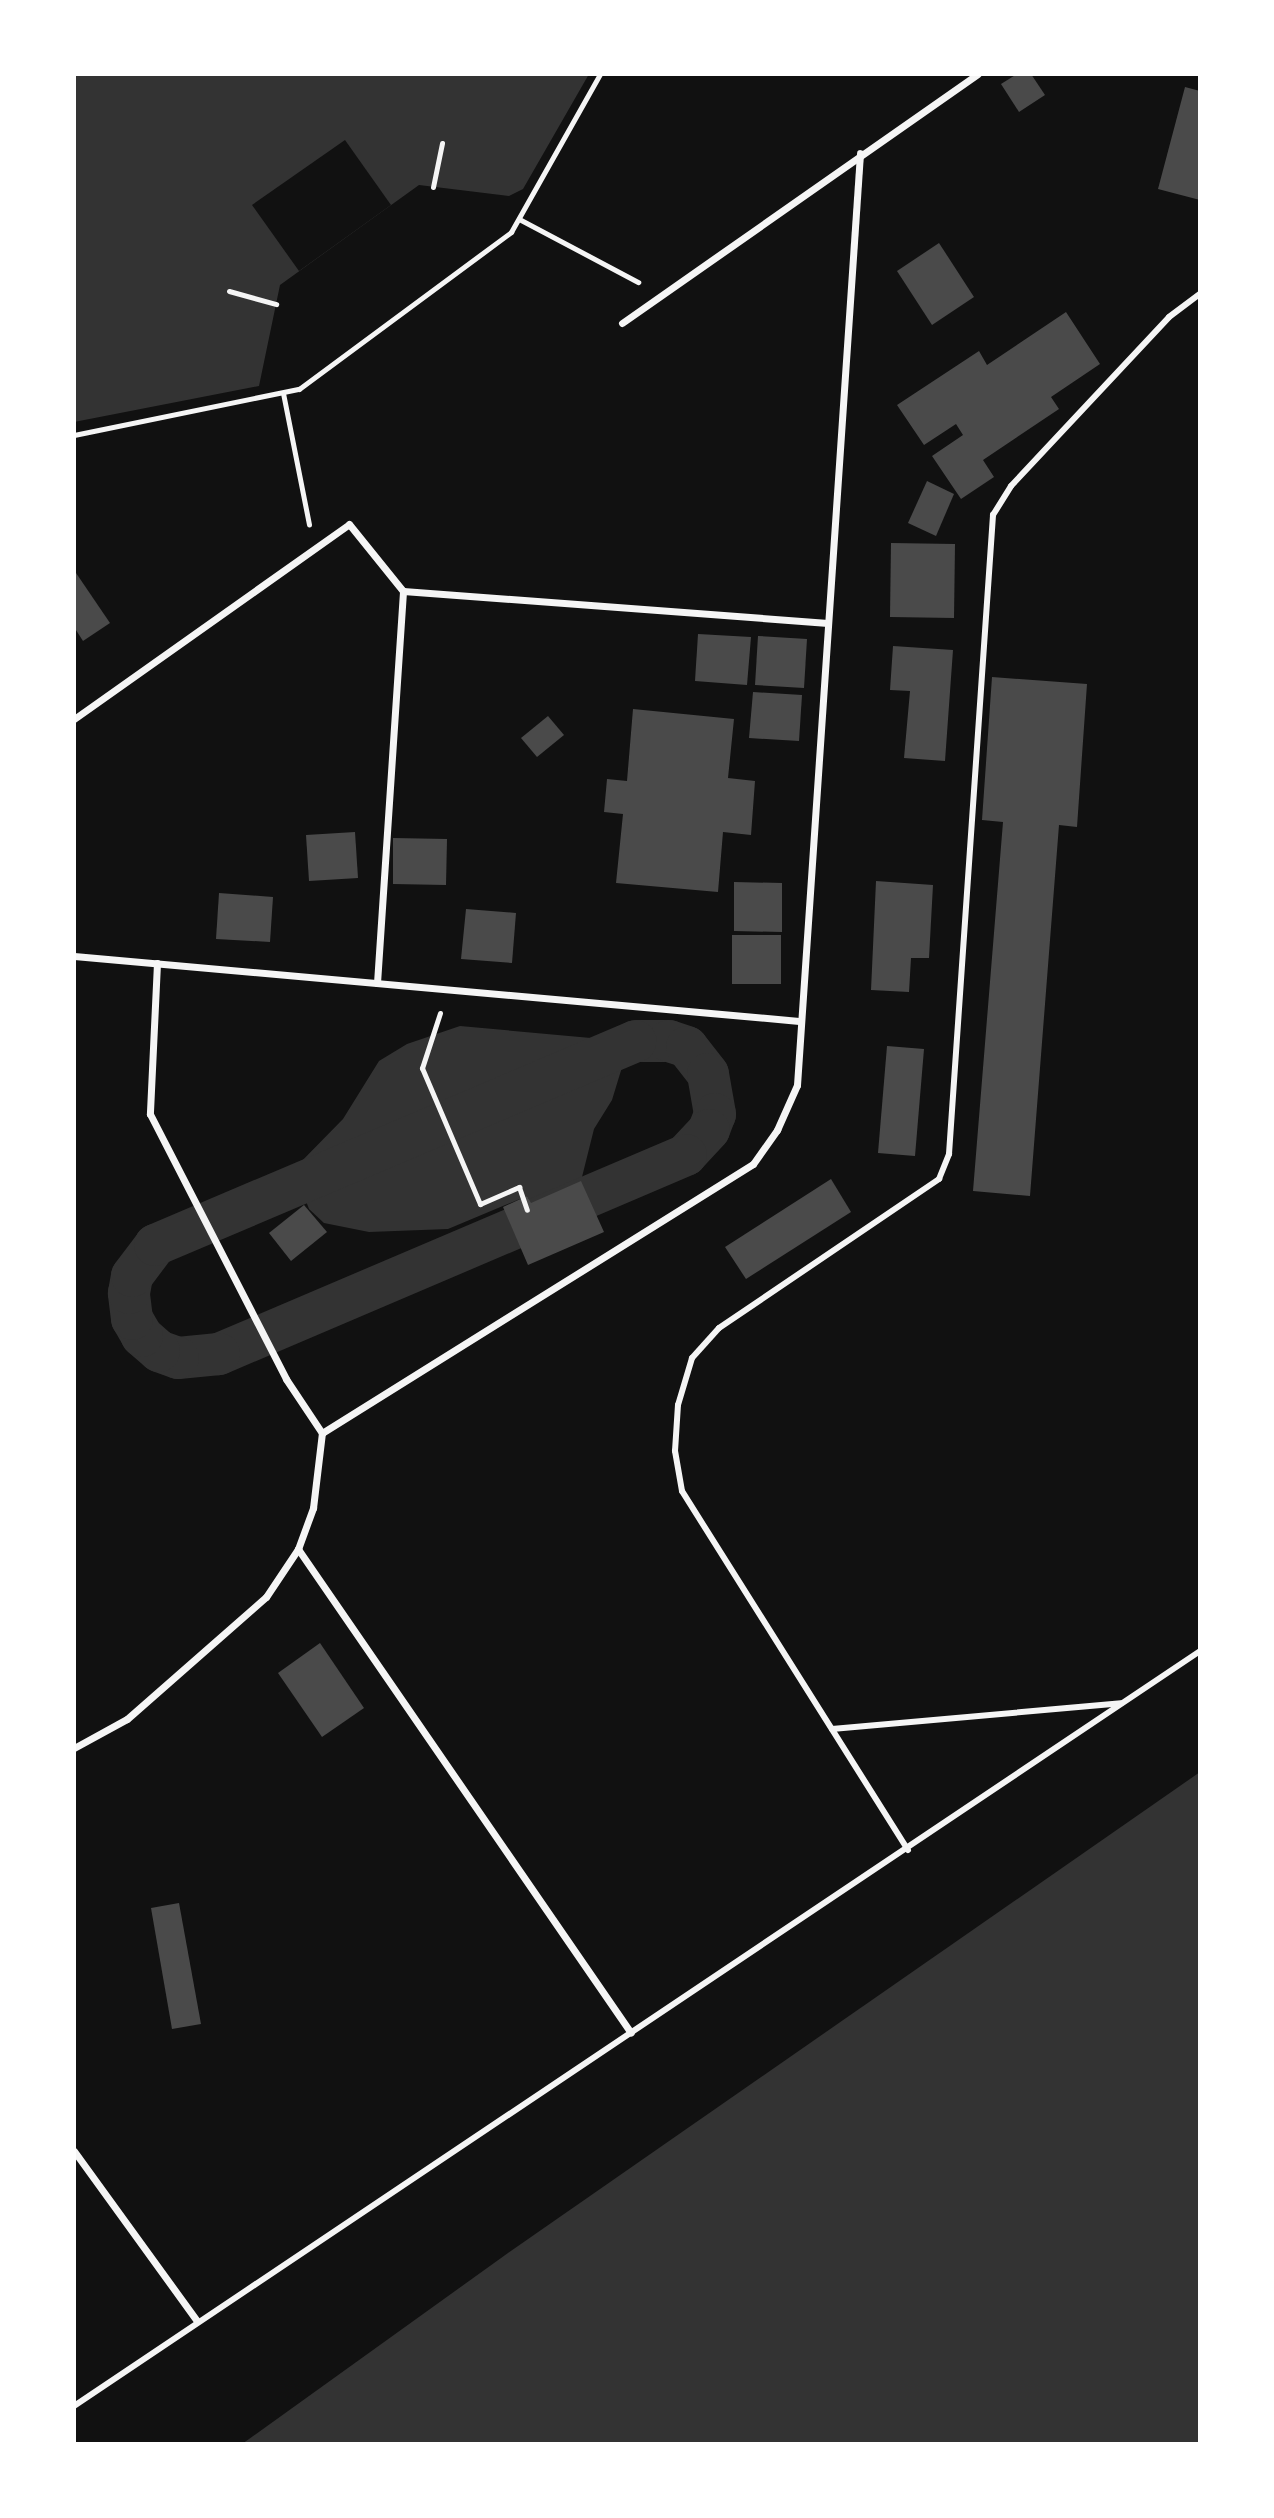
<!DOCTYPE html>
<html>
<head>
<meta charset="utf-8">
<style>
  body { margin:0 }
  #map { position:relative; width:1274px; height:2518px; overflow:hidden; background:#111; font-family:"Open Sans",sans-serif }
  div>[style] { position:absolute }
  .water>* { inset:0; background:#333 }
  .pier>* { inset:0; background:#111 }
  .canal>* { height:42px; margin:-21px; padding:0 21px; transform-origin:21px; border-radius:21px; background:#333 }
  .building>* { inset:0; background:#4a4a4a }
  .path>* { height:5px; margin:-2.5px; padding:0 2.5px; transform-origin:2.5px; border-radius:2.5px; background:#f5f5f5 }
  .service>* { height:6px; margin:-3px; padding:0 3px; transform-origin:3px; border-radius:3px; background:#f5f5f5 }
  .pedestrian>* { height:7px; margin:-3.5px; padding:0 3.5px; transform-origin:3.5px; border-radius:3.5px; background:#f5f5f5 }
  span { translate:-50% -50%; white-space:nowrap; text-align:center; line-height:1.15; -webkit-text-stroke:8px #fff; paint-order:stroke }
  .frame { position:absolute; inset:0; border:76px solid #fff; pointer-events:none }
</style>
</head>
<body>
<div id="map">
  <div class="water">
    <div style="clip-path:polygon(74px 74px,589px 74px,523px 189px,509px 196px,419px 185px,280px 285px,259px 386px,74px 422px)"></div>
    <div style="clip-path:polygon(460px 1026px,613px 1040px,623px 1064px,612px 1100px,594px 1129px,581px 1181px,531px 1203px,527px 1196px,448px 1229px,369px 1232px,324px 1223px,309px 1209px,294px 1169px,343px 1119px,379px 1061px,407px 1044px)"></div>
    <div style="clip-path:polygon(1200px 1772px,1200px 2444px,242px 2444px,508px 2253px)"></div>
  </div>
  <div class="pier">
    <div style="clip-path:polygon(345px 140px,391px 205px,299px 271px,252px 205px)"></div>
  </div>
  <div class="canal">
    <div style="left:636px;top:1041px;width:33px"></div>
    <div style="left:669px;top:1041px;width:19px;rotate:18deg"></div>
    <div style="left:687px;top:1047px;width:34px;rotate:52deg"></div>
    <div style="left:708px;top:1074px;width:41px;rotate:80.1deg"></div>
    <div style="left:715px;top:1114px;width:17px;rotate:111deg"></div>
    <div style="left:709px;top:1130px;width:34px;rotate:133deg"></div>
    <div style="left:686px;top:1155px;width:508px;rotate:156.92deg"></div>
    <div style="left:219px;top:1354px;width:41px;rotate:174.4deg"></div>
    <div style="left:178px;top:1358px;width:20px;rotate:-160deg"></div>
    <div style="left:159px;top:1351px;width:23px;rotate:-139deg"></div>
    <div style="left:142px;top:1336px;width:20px;rotate:-120deg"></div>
    <div style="left:132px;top:1319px;width:26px;rotate:-97deg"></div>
    <div style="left:129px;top:1293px;width:17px;rotate:-80deg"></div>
    <div style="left:132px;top:1276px;width:39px;rotate:-53deg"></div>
    <div style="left:155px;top:1245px;width:522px;rotate:-22.98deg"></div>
  </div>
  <div class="building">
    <div style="clip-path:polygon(1017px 74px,1031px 74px,1045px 95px,1019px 112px,1001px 84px)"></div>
    <div style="clip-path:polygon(1185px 87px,1200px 91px,1200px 200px,1158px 189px)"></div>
    <div style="clip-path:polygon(939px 243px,974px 297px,932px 325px,897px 271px)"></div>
    <div style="clip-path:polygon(1066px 312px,1100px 364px,1051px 397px,1059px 409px,983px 460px,994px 477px,961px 499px,932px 456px,963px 435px,956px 424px,924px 445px,897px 405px,979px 351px,987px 365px)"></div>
    <div style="clip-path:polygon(927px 481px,954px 494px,936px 536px,908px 523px)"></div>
    <div style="clip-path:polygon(891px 543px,955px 544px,954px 618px,890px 617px)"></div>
    <div style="clip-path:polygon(74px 570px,110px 623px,83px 641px,74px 627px)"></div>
    <div style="clip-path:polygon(698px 634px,751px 637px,747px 685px,695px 681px)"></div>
    <div style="clip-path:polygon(758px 636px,807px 639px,804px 688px,755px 685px)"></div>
    <div style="clip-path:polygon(893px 646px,953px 650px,945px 761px,904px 758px,910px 691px,890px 690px)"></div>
    <div style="clip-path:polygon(992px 677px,1087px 684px,1077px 827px,1059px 825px,1030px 1196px,973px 1191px,1003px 822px,982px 820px)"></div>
    <div style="clip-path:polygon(753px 692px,802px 695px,799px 741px,749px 738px)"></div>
    <div style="clip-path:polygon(633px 709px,734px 719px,728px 778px,755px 781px,751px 835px,723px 832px,718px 892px,616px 883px,623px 814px,604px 812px,607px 779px,627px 781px)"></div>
    <div style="clip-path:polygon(548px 716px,564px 735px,537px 757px,521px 738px)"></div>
    <div style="clip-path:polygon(355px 832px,358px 878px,309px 881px,306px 835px)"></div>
    <div style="clip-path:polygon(393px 838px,447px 839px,446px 885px,393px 884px)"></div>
    <div style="clip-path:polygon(876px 881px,933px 885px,929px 958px,911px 958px,909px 992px,871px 990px)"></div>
    <div style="clip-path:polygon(734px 882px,782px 883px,782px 932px,734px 931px)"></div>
    <div style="clip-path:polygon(219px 893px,273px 897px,270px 942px,216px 939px)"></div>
    <div style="clip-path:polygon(466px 909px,516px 913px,512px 963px,461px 959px)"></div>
    <div style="clip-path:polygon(732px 935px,781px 935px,781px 984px,732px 984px)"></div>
    <div style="clip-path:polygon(887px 1046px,924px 1049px,915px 1156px,878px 1153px)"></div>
    <div style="clip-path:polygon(831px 1179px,851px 1212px,746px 1279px,725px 1247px)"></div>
    <div style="clip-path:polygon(581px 1181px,604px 1232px,528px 1265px,503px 1207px,527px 1196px,531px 1203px)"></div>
    <div style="clip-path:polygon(304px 1205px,327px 1232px,291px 1261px,269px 1233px)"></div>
    <div style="clip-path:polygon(320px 1643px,364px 1708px,322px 1737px,278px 1673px)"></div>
    <div style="clip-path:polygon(179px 1903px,201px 2024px,172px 2029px,151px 1908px)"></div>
  </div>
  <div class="path">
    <div style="left:433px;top:187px;width:45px;rotate:-78.4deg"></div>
    <div style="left:519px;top:219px;width:135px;rotate:27.9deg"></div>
    <div style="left:229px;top:291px;width:49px;rotate:15.5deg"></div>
    <div style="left:283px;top:393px;width:134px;rotate:78.8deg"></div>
    <div style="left:74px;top:435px;width:230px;rotate:-11.6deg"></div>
    <div style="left:299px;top:389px;width:264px;rotate:-36.5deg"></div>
    <div style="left:511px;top:232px;width:181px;rotate:-60.6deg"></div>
    <div style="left:440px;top:1013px;width:58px;rotate:108.1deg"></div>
    <div style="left:422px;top:1068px;width:148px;rotate:66.9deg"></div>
    <div style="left:480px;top:1204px;width:43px;rotate:-23.6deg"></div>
    <div style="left:519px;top:1187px;width:24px;rotate:71deg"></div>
  </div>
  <div class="service">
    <div style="left:832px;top:1729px;width:290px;rotate:-5.1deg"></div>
    <div style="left:908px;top:1850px;width:424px;rotate:-122.2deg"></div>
    <div style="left:682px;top:1491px;width:41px;rotate:-99.9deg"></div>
    <div style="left:675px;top:1451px;width:46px;rotate:-86.3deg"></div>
    <div style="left:678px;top:1405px;width:49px;rotate:-73.4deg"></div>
    <div style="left:692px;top:1358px;width:40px;rotate:-48deg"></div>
    <div style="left:719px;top:1328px;width:266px;rotate:-34.1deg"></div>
    <div style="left:939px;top:1179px;width:27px;rotate:-68deg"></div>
    <div style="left:949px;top:1154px;width:641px;rotate:-86.06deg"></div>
    <div style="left:993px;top:515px;width:34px;rotate:-58deg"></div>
    <div style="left:1011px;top:486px;width:231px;rotate:-46.9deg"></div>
    <div style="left:1169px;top:317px;width:39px;rotate:-37deg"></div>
    <div style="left:74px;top:2406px;width:1356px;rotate:-33.84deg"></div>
  </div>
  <div class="pedestrian">
    <div style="left:622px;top:323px;width:434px;rotate:-35deg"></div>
    <div style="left:74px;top:719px;width:337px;rotate:-35.3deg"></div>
    <div style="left:349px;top:524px;width:86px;rotate:51.1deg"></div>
    <div style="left:403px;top:591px;width:426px;rotate:4.3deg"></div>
    <div style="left:74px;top:956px;width:728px;rotate:5.12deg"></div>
    <div style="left:157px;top:963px;width:151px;rotate:92.7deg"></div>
    <div style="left:150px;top:1114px;width:298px;rotate:62.8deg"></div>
    <div style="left:286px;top:1379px;width:65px;rotate:56.3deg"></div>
    <div style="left:377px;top:983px;width:393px;rotate:-86.2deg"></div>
    <div style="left:298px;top:1549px;width:587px;rotate:55.47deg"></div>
    <div style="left:74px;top:1748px;width:60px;rotate:-28.7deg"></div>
    <div style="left:127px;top:1719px;width:185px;rotate:-41.3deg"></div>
    <div style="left:266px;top:1597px;width:58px;rotate:-56.3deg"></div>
    <div style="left:298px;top:1549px;width:44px;rotate:-69.9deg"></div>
    <div style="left:313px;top:1508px;width:76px;rotate:-83.2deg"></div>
    <div style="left:322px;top:1433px;width:508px;rotate:-31.97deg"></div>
    <div style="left:753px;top:1164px;width:42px;rotate:-54.8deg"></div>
    <div style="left:777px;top:1130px;width:49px;rotate:-66deg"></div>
    <div style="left:797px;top:1085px;width:934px;rotate:-86.13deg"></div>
    <div style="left:74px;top:2151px;width:210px;rotate:54.1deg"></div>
  </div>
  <div class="frame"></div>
</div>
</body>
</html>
